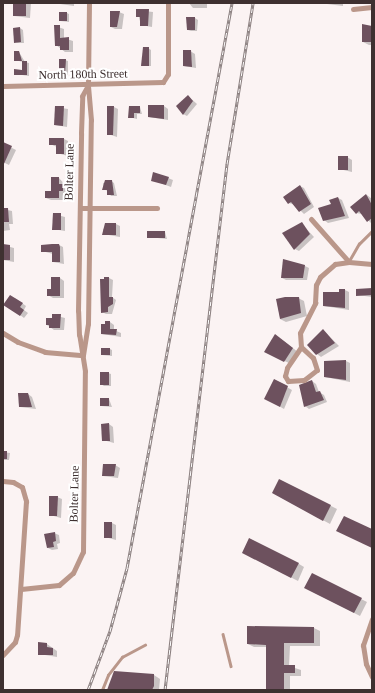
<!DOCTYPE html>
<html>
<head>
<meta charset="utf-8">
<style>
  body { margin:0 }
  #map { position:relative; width:375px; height:693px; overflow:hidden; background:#fbf3f3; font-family:Georgia,serif }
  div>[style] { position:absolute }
  .shadow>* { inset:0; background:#0003 }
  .building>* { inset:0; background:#6d515e }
  .service>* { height:2.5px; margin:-1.25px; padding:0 1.25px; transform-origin:1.25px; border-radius:1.25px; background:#ba978a }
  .minor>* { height:5px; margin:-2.5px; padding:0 2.5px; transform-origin:2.5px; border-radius:2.5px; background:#ba978a }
  .rail>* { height:3px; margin-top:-1.5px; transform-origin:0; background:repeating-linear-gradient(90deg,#fff 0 4.5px,#8a7f7f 0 9px); box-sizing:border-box; border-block:1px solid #8a7f7f }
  span { translate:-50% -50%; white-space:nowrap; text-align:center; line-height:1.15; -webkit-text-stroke:4px #fff; paint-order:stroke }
  .street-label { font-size:12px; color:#3e3030 }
  .frame { position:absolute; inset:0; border:4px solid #3e3030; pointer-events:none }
</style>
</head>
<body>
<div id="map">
  <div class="shadow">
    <div style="clip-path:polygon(14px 3px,31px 3px,30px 18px,14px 16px)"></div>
    <div style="clip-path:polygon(59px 3px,74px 3px,74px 6px,60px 4px)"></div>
    <div style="clip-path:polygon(189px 3px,207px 3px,207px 8px,193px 8px)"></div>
    <div style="clip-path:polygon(325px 3px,343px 3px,343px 6px,327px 4px)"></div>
    <div style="clip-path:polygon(137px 10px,153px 12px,152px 27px,141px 25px)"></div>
    <div style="clip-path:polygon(119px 12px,124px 14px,122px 29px,115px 29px,111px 27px)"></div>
    <div style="clip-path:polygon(67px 13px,69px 14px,69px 22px,60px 21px)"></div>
    <div style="clip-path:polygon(195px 18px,198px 20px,197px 31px,191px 31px,188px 30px)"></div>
    <div style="clip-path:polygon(55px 26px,64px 29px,64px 38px,73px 41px,73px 52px,65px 52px,56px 45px)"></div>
    <div style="clip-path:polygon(372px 26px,372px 45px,369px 45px,363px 42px)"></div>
    <div style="clip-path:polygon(20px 28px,23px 30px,24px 43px,18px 43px,15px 42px,14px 29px)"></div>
    <div style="clip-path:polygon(148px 48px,151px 50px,151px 66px,145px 66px,142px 65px)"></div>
    <div style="clip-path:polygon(190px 51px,195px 54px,196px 68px,184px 66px)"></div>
    <div style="clip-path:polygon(19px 52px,25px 62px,29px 63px,29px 76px,15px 74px,23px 71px,23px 62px,15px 60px)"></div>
    <div style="clip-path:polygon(65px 60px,68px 61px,68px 75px,62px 75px,60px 74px)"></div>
    <div style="clip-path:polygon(188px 96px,197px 104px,187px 116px,183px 114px)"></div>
    <div style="clip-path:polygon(164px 106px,168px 109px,168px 120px,149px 117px)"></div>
    <div style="clip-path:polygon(56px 107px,68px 109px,67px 127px,55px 125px)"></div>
    <div style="clip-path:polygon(114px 107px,118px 109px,117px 137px,108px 134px)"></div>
    <div style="clip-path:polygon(140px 107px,142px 114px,137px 114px,137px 119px,129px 117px)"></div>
    <div style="clip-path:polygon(64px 139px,68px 141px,68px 156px,57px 153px,57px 147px,50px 144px)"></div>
    <div style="clip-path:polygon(4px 144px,16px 150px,9px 165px,3px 162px)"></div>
    <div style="clip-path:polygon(347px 157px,352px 160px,352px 172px,339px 169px)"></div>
    <div style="clip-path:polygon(59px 178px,67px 187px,67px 193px,63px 193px,63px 200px,51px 200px,46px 198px,52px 192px)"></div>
    <div style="clip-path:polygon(168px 178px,173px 180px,171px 187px,152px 180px)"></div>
    <div style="clip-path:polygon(111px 181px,114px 183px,117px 196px,111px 196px,108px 191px,103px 189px,103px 183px)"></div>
    <div style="clip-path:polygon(300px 186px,304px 188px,314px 207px,304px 214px,295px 205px,289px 203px)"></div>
    <div style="clip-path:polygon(367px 195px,372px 199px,372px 224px,362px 214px,356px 213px)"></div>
    <div style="clip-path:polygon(338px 198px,342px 200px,349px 218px,328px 223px,324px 220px)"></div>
    <div style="clip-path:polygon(3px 209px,12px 211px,13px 224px,9px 224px,10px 230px,3px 231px)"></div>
    <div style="clip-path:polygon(54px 214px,65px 217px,65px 231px,53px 229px)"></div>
    <div style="clip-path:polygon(116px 224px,120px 226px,120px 237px,103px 234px,103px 229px)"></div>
    <div style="clip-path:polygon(302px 224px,314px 237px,299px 251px,295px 249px)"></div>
    <div style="clip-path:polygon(165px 232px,167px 239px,148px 237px)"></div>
    <div style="clip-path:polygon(3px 245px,14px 248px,14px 262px,3px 260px)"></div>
    <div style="clip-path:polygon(59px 245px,63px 247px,64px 264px,53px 262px,53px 254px,42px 251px)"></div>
    <div style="clip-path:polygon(305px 266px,309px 268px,307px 280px,286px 280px,282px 278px)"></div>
    <div style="clip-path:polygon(60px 278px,64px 281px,64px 298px,53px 298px,48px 295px)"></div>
    <div style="clip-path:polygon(109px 278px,113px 280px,112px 297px,116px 300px,112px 314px,106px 314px,102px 312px)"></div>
    <div style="clip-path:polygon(372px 289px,372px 297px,357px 295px)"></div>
    <div style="clip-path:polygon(345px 290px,349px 292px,349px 310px,324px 306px)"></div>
    <div style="clip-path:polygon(15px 298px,26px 306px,24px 310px,28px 313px,24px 318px,20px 315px)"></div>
    <div style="clip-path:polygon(298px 298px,304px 301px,307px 316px,286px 322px,280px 319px)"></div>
    <div style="clip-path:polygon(53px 315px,65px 318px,64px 330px,54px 330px,47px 325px,53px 319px)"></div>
    <div style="clip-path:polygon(110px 322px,114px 325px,114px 330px,121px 333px,121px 337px,102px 334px,106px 325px)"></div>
    <div style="clip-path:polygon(323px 330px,339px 346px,321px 357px,317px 354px)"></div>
    <div style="clip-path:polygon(281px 339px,298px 352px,291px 364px,265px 352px)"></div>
    <div style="clip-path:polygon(110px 349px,112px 350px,112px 356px,102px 355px)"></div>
    <div style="clip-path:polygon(346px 361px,350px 363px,350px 382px,325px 377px)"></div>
    <div style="clip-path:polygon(108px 373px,111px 374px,111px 386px,104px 386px,101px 384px)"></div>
    <div style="clip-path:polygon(274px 380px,292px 390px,284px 409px,265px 398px)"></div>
    <div style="clip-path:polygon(312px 381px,316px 384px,319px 392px,324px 395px,327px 402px,309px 409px,305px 406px)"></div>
    <div style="clip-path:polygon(28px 394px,32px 397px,36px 409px,20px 407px)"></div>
    <div style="clip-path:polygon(109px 399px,112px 407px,101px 406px)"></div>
    <div style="clip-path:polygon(109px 424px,113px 427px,114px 443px,103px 440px)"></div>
    <div style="clip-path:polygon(3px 452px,10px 453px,9px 460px,3px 460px)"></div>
    <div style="clip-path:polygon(115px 465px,120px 468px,118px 478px,103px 476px)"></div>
    <div style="clip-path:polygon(280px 480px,337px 509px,330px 524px,273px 493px)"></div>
    <div style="clip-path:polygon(57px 497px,62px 499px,61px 518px,50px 515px)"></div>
    <div style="clip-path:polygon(112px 523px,116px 525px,116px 540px,105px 537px)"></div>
    <div style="clip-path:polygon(54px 533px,59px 535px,60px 543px,57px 544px,58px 549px,52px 550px,48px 548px)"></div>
    <div style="clip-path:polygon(249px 556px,299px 564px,304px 567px,298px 581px)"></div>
    <div style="clip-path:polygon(311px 591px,361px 599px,367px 602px,360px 616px)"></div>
    <div style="clip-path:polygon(314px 628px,320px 631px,320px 646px,290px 646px,289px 666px,301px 670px,301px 676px,290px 676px,290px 690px,267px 690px,267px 647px,254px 647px,248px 644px)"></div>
    <div style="clip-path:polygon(47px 644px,57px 651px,57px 657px,39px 654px)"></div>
    <div style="clip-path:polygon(154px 675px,160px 679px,159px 690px,109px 690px)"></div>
  </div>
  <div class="building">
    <div style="clip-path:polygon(13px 3px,26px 3px,26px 16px,13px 16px)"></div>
    <div style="clip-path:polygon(136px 9px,149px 9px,148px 26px,140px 26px,140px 17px,136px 17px)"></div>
    <div style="clip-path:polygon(110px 11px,120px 11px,117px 27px,110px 27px)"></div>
    <div style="clip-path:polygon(59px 12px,67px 12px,67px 21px,59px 21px)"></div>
    <div style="clip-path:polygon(186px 17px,195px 17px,195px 30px,187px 30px)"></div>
    <div style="clip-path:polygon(362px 24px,372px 26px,372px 42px,362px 42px)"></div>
    <div style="clip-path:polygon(54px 25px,60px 25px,60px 38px,69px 37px,69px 50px,60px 50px,60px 46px,55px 46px)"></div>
    <div style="clip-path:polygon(20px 27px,21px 42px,14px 43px,13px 28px)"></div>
    <div style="clip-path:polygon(143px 47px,149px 47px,149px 66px,141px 66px)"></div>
    <div style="clip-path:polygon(183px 50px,191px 50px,192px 67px,183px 66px)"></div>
    <div style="clip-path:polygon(14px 51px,19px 51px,22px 61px,14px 61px)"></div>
    <div style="clip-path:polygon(59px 59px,66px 59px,65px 74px,59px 74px)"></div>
    <div style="clip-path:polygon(22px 61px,27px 61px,27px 75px,14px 75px,14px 69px,22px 70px)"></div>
    <div style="clip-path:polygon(188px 95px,193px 101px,183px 115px,176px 106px)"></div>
    <div style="clip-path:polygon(148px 105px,164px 105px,164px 119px,148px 117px)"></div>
    <div style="clip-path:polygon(55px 106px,64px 106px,63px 126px,54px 125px)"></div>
    <div style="clip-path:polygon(107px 106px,114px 106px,113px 135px,107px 135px)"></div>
    <div style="clip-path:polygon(129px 106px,140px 106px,140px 113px,134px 113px,134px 118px,128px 118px)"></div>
    <div style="clip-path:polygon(49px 138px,64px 138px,64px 154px,56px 154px,56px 145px,49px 145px)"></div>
    <div style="clip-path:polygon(3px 142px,12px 146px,3px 166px)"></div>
    <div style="clip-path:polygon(338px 156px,348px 156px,348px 170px,338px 170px)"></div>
    <div style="clip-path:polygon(153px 172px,169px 177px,166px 185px,151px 181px)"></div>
    <div style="clip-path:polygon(51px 177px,59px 177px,59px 184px,63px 184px,63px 191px,59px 191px,59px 198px,45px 198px,45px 191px,51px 191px)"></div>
    <div style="clip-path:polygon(105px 180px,112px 180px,114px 195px,107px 195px,107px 190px,102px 190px)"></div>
    <div style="clip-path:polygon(300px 185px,311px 204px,299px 212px,291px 202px,288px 204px,283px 197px)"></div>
    <div style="clip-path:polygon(366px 194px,372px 205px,372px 218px,367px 222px,359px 211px,356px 214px,350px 207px)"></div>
    <div style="clip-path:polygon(338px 197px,345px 216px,323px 221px,318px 208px,331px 204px,329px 200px)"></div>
    <div style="clip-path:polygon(3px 208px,8px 208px,9px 222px,3px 222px)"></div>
    <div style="clip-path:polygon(53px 213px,61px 213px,61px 230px,52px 230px)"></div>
    <div style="clip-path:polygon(302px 222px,310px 234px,294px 250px,282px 233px)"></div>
    <div style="clip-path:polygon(105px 223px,116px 223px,116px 235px,102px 235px)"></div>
    <div style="clip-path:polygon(147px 231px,165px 231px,165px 238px,147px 238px)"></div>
    <div style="clip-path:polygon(3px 244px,10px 245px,10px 260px,3px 260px)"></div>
    <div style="clip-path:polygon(52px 244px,59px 244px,60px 247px,60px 262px,52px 262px,52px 252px,41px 252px,41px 245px)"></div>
    <div style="clip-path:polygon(283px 259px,305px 265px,303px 278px,281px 278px)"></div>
    <div style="clip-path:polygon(51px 277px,60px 277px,60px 296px,47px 296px,47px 289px,51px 289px)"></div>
    <div style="clip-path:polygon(104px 277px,109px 277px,109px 297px,113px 297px,113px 304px,108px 307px,108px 312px,101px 313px,100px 279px,104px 279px)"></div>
    <div style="clip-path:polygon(372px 288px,372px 295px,356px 296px,356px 289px)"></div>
    <div style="clip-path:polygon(339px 289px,345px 289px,345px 308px,323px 306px,323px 292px,339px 292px)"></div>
    <div style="clip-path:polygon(10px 295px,23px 303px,20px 307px,24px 310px,20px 316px,3px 305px)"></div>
    <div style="clip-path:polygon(285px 297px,299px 297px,301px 313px,280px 319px,276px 299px)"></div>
    <div style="clip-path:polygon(52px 314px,61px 314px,60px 328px,49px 328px,49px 325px,46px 325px,46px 318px,52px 318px)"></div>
    <div style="clip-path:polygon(105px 321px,110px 321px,110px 329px,117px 329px,116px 335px,101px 334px,101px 324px,105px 324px)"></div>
    <div style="clip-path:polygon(323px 329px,335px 343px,316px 355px,307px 345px)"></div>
    <div style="clip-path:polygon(275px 334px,293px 348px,284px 362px,264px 352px)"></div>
    <div style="clip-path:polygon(101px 348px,110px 348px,110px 355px,101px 355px)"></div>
    <div style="clip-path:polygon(346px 360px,346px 380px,324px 377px,324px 361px)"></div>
    <div style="clip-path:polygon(100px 372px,109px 372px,109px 385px,100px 385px)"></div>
    <div style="clip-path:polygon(274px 379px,288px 386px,280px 407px,264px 399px)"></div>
    <div style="clip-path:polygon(312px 380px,316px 392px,320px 391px,324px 400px,304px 407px,299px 385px)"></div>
    <div style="clip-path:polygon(18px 393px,28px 393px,32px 407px,19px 407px)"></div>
    <div style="clip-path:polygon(100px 398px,109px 398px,109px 406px,100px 406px)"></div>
    <div style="clip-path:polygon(109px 423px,110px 441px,102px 441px,101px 424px)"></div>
    <div style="clip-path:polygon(3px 451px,7px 451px,7px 459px,3px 459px)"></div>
    <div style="clip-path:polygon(103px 464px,116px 464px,114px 476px,102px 476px)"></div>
    <div style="clip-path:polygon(279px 479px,331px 505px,323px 521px,272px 493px)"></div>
    <div style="clip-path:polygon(49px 496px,58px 496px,57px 516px,49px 516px)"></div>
    <div style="clip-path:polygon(344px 516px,372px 529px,372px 548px,336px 531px)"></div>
    <div style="clip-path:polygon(104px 522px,112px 522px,112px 538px,104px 538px)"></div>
    <div style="clip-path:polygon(55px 532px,56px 541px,53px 542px,54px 547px,47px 548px,44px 534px)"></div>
    <div style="clip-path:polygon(249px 538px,299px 563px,291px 578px,242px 553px)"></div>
    <div style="clip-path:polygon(312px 573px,362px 598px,354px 613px,304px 588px)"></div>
    <div style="clip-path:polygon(247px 626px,314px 627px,314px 643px,284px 643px,284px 665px,295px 665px,295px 673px,284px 673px,284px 690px,266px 690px,266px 645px,247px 644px)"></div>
    <div style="clip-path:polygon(38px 642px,47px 643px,47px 647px,53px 648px,53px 655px,38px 655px)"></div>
    <div style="clip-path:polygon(114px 671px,154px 674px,154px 686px,152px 690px,107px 690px)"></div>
  </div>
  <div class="service">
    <div style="left:349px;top:261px;width:20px;rotate:-60deg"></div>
    <div style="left:359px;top:244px;width:18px;rotate:-45deg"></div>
    <div style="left:223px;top:634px;width:33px;rotate:76deg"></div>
    <div style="left:102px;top:690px;width:16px;rotate:-68deg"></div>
    <div style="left:108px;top:675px;width:23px;rotate:-52deg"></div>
    <div style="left:122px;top:657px;width:26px;rotate:-28deg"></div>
  </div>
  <div class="minor">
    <div style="left:353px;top:9px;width:19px;rotate:-6deg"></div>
    <div style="left:3px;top:86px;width:160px;rotate:-1.4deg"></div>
    <div style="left:163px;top:82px;width:9px;rotate:-58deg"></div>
    <div style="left:168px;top:74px;width:71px;rotate:-90deg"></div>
    <div style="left:80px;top:208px;width:77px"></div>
    <div style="left:311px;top:219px;width:57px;rotate:48.5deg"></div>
    <div style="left:3px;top:333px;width:17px;rotate:31deg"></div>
    <div style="left:18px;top:342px;width:29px;rotate:20deg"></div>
    <div style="left:45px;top:352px;width:38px;rotate:5deg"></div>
    <div style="left:301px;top:347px;width:25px;rotate:124deg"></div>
    <div style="left:287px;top:368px;width:8px;rotate:104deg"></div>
    <div style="left:285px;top:376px;width:6px;rotate:59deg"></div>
    <div style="left:288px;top:381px;width:16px;rotate:-4deg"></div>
    <div style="left:304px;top:380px;width:16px;rotate:-38deg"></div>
    <div style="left:317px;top:370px;width:13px;rotate:-108deg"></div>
    <div style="left:313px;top:358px;width:16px;rotate:-137deg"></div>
    <div style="left:301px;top:347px;width:14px;rotate:-94deg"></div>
    <div style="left:300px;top:333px;width:34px;rotate:-63deg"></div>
    <div style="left:315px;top:303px;width:18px;rotate:-87deg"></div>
    <div style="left:316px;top:285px;width:9px;rotate:-63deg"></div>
    <div style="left:320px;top:277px;width:20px;rotate:-41deg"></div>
    <div style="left:335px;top:264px;width:14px;rotate:-8deg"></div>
    <div style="left:349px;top:262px;width:23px;rotate:5deg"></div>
    <div style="left:83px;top:355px;width:31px;rotate:-81deg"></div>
    <div style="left:88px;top:324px;width:204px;rotate:-89.2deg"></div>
    <div style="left:91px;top:120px;width:35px;rotate:-95deg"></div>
    <div style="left:88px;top:85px;width:82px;rotate:-89.3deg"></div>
    <div style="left:3px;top:481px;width:10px;rotate:6deg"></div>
    <div style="left:13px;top:482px;width:10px;rotate:29deg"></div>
    <div style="left:22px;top:487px;width:15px;rotate:74deg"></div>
    <div style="left:26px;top:501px;width:134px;rotate:93.8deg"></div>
    <div style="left:17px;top:635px;width:7px;rotate:106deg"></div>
    <div style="left:15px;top:642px;width:18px;rotate:133deg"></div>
    <div style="left:21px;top:589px;width:38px;rotate:-6deg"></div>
    <div style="left:59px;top:585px;width:18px;rotate:-41deg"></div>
    <div style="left:73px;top:573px;width:23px;rotate:-65deg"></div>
    <div style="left:83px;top:552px;width:181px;rotate:-89.4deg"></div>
    <div style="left:85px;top:371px;width:36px;rotate:-99deg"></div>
    <div style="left:79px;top:335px;width:24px;rotate:-92deg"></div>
    <div style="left:78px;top:311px;width:178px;rotate:-89deg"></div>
    <div style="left:81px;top:133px;width:37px;rotate:-88deg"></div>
    <div style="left:82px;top:96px;width:13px;rotate:-61deg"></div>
    <div style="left:372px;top:619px;width:28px;rotate:109deg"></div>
    <div style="left:363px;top:645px;width:19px;rotate:81deg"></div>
    <div style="left:366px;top:664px;width:14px;rotate:65deg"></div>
  </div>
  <div class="rail">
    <div style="left:88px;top:690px;width:63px;rotate:-69.6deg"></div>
    <div style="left:110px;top:631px;width:65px;rotate:-74.9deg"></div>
    <div style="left:127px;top:568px;width:575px;rotate:-79.47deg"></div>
    <div style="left:165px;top:690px;width:530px;rotate:-83.28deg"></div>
    <div style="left:227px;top:164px;width:163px;rotate:-80.8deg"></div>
  </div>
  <div class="street-label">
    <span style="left:83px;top:75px;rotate:-1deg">North 180th Street</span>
    <span style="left:70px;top:172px;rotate:-89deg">Bolter Lane</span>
    <span style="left:75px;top:494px;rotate:-89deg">Bolter Lane</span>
  </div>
  <div class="frame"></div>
</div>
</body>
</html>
